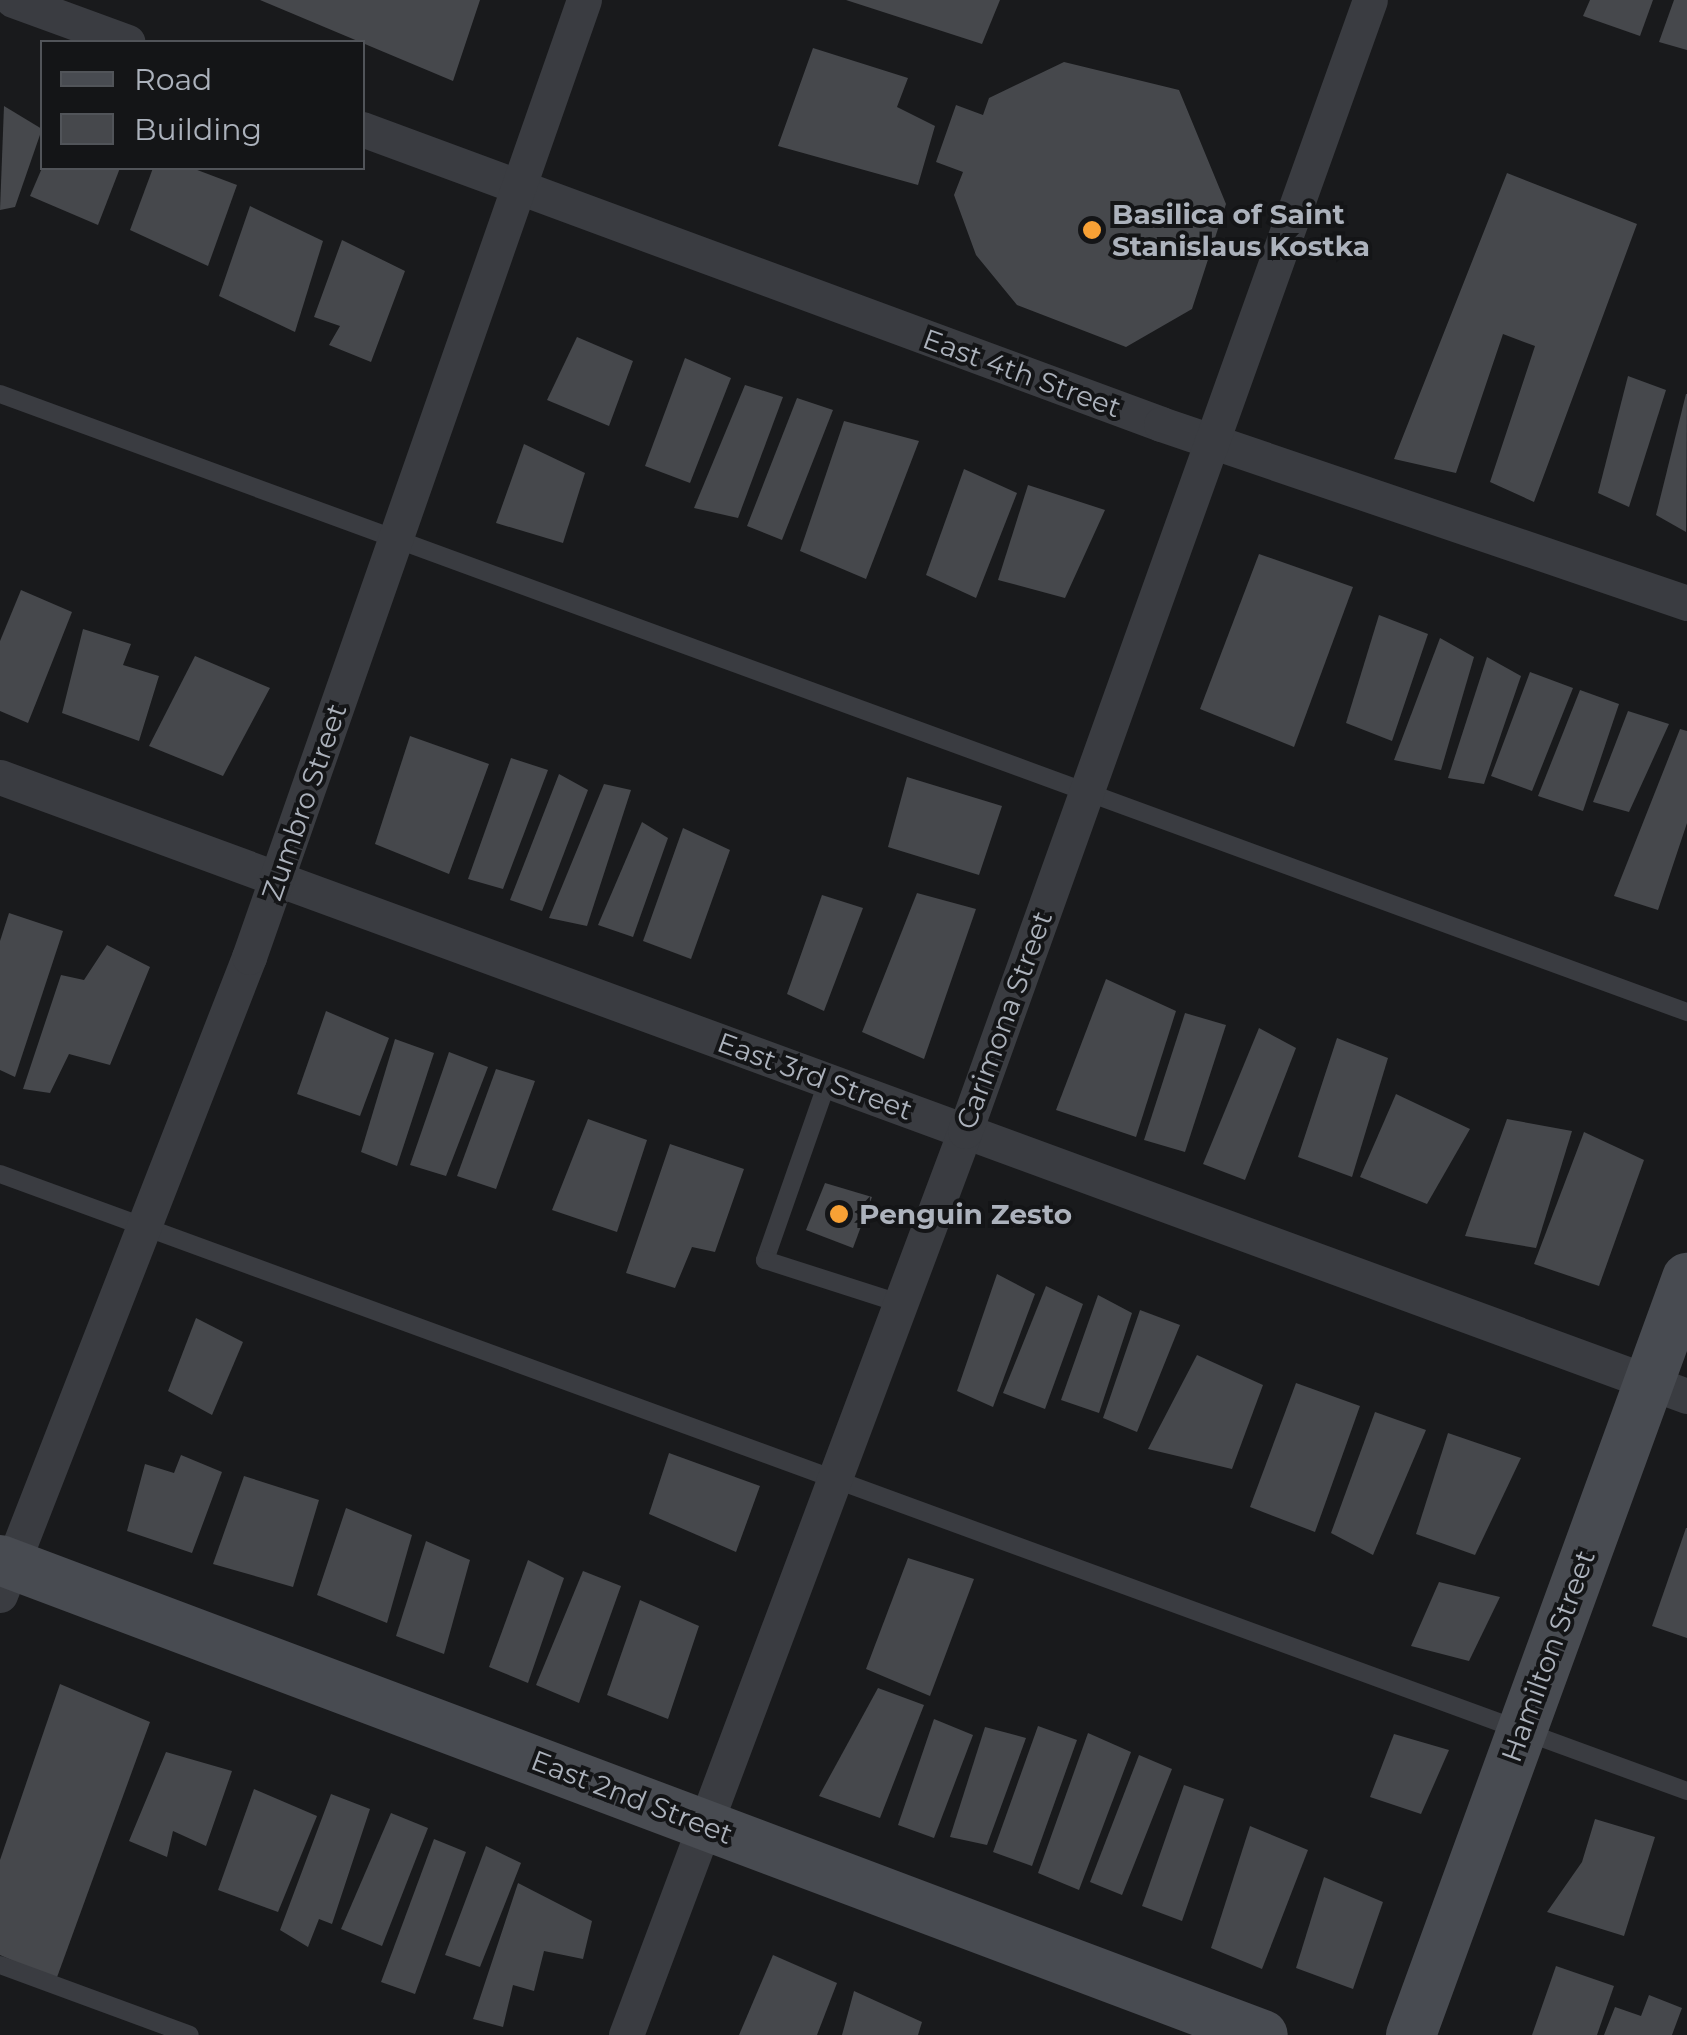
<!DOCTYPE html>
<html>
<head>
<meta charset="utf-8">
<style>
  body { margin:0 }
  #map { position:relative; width:1687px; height:2035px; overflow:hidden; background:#191a1c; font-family:Montserrat,sans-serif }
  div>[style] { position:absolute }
  .building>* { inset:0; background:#46484c }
  .lane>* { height:18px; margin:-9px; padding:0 9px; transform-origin:9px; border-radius:9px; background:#3a3c41 }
  .street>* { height:35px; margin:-17.5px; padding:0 17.5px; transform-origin:17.5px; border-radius:17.5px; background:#3a3c41 }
  .secondary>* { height:50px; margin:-25px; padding:0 25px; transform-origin:25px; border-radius:25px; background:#484b51 }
  .dots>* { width:28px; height:28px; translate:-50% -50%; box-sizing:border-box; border:5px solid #141517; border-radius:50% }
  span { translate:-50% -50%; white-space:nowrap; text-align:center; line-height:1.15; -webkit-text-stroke:8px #141517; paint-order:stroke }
  .poi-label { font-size:28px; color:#acb2bc; font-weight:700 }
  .left { translate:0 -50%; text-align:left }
  .street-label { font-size:28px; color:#acb2bc }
  .legend { position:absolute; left:40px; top:40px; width:325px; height:130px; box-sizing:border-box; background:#141517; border:2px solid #515459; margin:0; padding:12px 18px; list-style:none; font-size:30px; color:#acb2bc }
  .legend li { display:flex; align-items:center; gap:20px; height:50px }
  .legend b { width:50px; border:2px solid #515459 }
</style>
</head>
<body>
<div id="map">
  <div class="building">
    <div style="clip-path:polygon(260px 0,480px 0,453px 81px)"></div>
    <div style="clip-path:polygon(846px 0,1000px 0,982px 44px)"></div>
    <div style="clip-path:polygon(1590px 0,1653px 0,1640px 36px,1583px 16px)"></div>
    <div style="clip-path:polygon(1674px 0,1687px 0,1687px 50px,1659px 42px)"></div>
    <div style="clip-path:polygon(813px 48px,908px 78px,897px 107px,935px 126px,918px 185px,778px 146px)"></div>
    <div style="clip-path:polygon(1064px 62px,1179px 90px,1226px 204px,1192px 309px,1126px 347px,1017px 305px,976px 255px,954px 195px,963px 172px,936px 162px,956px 105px,983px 115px,989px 98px)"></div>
    <div style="clip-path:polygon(4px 106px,42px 129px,15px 207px,0 210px)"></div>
    <div style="clip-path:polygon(42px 168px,120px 168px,98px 225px,30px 196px)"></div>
    <div style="clip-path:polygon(153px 168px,192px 168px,237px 185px,208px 266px,130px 230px)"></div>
    <div style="clip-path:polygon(1507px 173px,1637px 224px,1534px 502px,1490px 482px,1535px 346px,1503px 334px,1456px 473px,1394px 459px)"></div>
    <div style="clip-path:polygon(250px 206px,323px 241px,295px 332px,219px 296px)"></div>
    <div style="clip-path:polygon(342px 240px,405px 271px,371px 362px,329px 345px,340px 326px,314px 317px)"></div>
    <div style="clip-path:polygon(577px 337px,633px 361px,609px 426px,547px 400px)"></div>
    <div style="clip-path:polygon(685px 358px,731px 378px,690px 483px,645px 466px)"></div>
    <div style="clip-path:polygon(1628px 376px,1666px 390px,1629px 507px,1598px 493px)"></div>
    <div style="clip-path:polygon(745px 385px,783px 397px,738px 518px,694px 508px)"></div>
    <div style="clip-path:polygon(1686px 394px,1687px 394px,1686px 532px,1656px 515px)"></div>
    <div style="clip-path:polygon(797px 398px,833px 410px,782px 540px,747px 526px)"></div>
    <div style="clip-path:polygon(844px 421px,919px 441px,866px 579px,800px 551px)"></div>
    <div style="clip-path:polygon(524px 444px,585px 473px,563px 543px,496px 523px)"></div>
    <div style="clip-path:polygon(964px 469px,1017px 493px,976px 598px,926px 575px)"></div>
    <div style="clip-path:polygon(1028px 485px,1105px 510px,1065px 598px,998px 580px)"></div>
    <div style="clip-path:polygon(1259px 554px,1353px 587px,1294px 747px,1200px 709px)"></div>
    <div style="clip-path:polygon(21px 590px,72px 612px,28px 723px,0 711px,0 641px)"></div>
    <div style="clip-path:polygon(1379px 615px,1428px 634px,1392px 741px,1346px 723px)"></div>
    <div style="clip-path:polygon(83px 629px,131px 644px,123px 665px,159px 676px,139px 741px,62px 713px)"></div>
    <div style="clip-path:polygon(1440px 638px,1474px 657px,1441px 770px,1394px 760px)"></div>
    <div style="clip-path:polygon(195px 656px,270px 688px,223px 776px,149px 746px)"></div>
    <div style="clip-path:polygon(1487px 657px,1521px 676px,1484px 784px,1448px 778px)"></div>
    <div style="clip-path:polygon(1530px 672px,1573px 688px,1532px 791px,1491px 776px)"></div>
    <div style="clip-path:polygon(1580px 690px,1619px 704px,1583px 811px,1538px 796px)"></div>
    <div style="clip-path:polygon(1628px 711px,1669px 724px,1629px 812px,1593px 802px)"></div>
    <div style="clip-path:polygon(1680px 729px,1687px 731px,1687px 823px,1658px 910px,1614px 896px)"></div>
    <div style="clip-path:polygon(410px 736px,489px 764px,449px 874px,375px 844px)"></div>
    <div style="clip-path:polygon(511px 758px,548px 770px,503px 889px,468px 879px)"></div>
    <div style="clip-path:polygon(559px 774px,588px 790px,542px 911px,510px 900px)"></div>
    <div style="clip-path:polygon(907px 777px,1002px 806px,979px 875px,888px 847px)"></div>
    <div style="clip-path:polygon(604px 784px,631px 790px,587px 926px,549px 918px)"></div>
    <div style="clip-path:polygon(642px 822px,668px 838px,633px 937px,598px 925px)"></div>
    <div style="clip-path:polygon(683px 828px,730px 850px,691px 959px,643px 941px)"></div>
    <div style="clip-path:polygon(917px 893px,976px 909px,924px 1059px,862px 1032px)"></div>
    <div style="clip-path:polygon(822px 895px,863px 908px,824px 1011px,787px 994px)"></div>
    <div style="clip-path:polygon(9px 913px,63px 931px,15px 1077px,0 1070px,0 941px)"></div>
    <div style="clip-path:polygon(107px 945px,150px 967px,110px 1065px,69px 1054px,50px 1093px,23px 1089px,61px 975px,84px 980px)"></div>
    <div style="clip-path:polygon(1106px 979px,1176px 1011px,1136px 1137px,1056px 1110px)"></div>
    <div style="clip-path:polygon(326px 1011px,389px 1038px,360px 1116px,297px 1094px)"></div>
    <div style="clip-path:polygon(1185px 1013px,1226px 1025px,1185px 1152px,1144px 1140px)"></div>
    <div style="clip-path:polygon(1259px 1028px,1296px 1048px,1245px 1180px,1203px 1164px)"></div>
    <div style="clip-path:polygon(1337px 1038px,1388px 1058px,1352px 1177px,1298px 1157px)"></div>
    <div style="clip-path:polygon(395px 1039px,434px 1053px,397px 1166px,361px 1152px)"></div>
    <div style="clip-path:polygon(449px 1052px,488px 1067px,446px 1176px,410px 1165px)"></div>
    <div style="clip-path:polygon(496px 1069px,535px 1081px,496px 1189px,457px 1176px)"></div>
    <div style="clip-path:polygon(1396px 1094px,1470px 1129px,1427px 1204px,1360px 1177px)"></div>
    <div style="clip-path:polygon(588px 1119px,647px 1140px,617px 1232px,552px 1210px)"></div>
    <div style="clip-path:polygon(1507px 1119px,1572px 1131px,1536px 1248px,1465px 1236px)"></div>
    <div style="clip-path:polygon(1584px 1132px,1644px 1160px,1599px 1286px,1534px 1264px)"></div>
    <div style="clip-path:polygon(670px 1144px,744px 1169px,715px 1252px,692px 1247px,675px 1288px,626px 1273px)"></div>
    <div style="clip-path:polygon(825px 1183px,872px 1197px,853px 1248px,806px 1230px)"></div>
    <div style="clip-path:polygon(997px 1274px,1035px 1294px,993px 1407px,957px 1391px)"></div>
    <div style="clip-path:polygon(1046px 1286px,1083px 1304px,1045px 1409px,1003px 1393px)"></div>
    <div style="clip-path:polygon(1098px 1295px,1132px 1313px,1099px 1413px,1061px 1400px)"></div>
    <div style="clip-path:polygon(1140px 1310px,1180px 1325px,1137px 1432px,1103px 1418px)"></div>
    <div style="clip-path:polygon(196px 1318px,243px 1342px,212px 1415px,168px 1391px)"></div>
    <div style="clip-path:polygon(1197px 1355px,1263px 1385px,1232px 1469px,1148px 1449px)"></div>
    <div style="clip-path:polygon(1296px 1383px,1360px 1406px,1315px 1532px,1250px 1507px)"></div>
    <div style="clip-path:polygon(1375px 1412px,1426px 1430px,1373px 1555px,1331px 1533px)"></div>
    <div style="clip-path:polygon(1448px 1433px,1521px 1458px,1475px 1555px,1416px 1534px)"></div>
    <div style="clip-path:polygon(669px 1453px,760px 1486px,736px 1552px,649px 1514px)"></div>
    <div style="clip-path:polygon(181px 1455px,222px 1472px,192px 1553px,127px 1531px,145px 1464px,174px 1473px)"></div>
    <div style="clip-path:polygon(244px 1476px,319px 1500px,293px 1587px,213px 1564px)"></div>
    <div style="clip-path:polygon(346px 1508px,412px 1535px,387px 1623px,317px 1595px)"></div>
    <div style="clip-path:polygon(1686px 1528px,1687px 1528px,1687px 1638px,1652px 1626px)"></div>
    <div style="clip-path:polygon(426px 1541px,470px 1560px,444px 1654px,396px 1636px)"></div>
    <div style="clip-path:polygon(908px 1558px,974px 1579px,930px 1696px,866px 1669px)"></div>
    <div style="clip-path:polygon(528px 1560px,564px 1578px,528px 1683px,489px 1667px)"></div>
    <div style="clip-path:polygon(583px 1571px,621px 1586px,579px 1703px,536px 1685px)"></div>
    <div style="clip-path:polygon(1439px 1582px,1500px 1597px,1469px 1661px,1411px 1646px)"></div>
    <div style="clip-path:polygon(640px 1600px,699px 1626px,668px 1719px,607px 1695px)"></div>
    <div style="clip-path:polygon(60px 1684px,150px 1722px,56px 1980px,0 1955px,0 1860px)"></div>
    <div style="clip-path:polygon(878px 1688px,924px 1705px,880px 1818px,819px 1796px)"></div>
    <div style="clip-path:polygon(934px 1719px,973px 1735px,934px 1838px,898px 1825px)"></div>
    <div style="clip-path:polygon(1038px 1726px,1077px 1740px,1032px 1866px,993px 1852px)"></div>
    <div style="clip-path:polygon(985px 1727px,1026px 1738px,987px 1845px,950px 1837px)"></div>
    <div style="clip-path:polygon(1088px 1733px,1131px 1752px,1079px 1890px,1038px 1873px)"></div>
    <div style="clip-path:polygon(1394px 1734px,1449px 1750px,1421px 1814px,1370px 1797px)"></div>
    <div style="clip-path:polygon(166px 1752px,232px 1771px,206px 1846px,173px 1831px,167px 1857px,129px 1841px)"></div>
    <div style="clip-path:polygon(1139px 1755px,1172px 1769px,1122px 1895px,1090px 1882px)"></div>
    <div style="clip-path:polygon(1184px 1785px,1224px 1799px,1182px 1921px,1142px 1906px)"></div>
    <div style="clip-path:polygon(254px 1789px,317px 1816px,278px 1912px,218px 1890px)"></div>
    <div style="clip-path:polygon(331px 1794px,370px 1809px,332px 1924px,319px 1919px,308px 1947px,280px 1930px)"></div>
    <div style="clip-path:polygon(391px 1813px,428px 1828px,382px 1946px,341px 1929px)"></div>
    <div style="clip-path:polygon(1595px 1819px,1655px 1837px,1624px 1936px,1547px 1912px,1582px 1862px)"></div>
    <div style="clip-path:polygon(1250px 1826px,1308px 1850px,1262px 1969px,1211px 1948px)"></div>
    <div style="clip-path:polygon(434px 1839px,466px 1852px,415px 1994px,381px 1982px)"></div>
    <div style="clip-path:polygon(486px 1846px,521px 1863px,480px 1967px,445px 1955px)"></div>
    <div style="clip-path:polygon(1324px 1877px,1383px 1902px,1353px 1989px,1296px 1968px)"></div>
    <div style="clip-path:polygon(518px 1883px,592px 1921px,583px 1959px,544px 1951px,534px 1991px,513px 1985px,503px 2027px,473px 2019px)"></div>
    <div style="clip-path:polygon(773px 1955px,837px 1983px,817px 2035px,739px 2035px)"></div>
    <div style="clip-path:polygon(1556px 1966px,1614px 1986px,1597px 2035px,1532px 2035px)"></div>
    <div style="clip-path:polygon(854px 1991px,922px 2022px,918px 2035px,842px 2035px)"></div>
    <div style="clip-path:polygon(1649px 1995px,1682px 2008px,1672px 2035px,1604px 2035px,1615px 2007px,1641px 2016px)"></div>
  </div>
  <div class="lane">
    <div style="left:0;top:394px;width:1797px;rotate:20.12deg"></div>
    <div style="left:828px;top:1080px;width:191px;rotate:109.3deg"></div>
    <div style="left:765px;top:1260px;width:141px;rotate:17.8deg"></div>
    <div style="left:0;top:1174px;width:1796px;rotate:20.09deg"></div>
    <div style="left:0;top:1965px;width:202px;rotate:20.2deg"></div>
  </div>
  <div class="street">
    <div style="left:13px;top:0;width:122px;rotate:20.1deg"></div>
    <div style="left:362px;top:129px;width:852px;rotate:20.26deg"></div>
    <div style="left:1161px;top:424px;width:556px;rotate:18.79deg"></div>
    <div style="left:0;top:777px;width:1797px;rotate:20.15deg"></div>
    <div style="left:0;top:1595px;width:685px;rotate:-68.68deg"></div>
    <div style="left:249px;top:957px;width:1014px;rotate:-70.71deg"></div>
    <div style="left:626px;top:2035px;width:965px;rotate:-69.44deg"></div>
    <div style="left:965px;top:1131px;width:1201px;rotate:-70.3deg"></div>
  </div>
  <div class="secondary">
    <div style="left:0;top:1560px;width:1349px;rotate:20.61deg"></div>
    <div style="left:1411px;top:2035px;width:806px;rotate:-69.97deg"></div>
  </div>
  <div class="dots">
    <div style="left:1092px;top:230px;background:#f8a135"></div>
    <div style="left:839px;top:1214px;background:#f8a135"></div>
  </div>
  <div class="poi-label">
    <span class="left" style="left:1112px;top:230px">Basilica of Saint<br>Stanislaus Kostka</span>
    <span class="left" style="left:859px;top:1214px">Penguin Zesto</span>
  </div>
  <div class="street-label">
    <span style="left:1022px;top:373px;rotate:20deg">East 4th Street</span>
    <span style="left:304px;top:802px;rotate:-71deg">Zumbro Street</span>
    <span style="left:1004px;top:1020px;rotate:-70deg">Carimona Street</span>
    <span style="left:815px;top:1076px;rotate:20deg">East 3rd Street</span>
    <span style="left:1548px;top:1656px;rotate:-70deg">Hamilton Street</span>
    <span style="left:632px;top:1797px;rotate:21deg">East 2nd Street</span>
  </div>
  <ul class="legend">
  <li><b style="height:12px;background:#484b51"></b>Road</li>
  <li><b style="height:28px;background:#46484c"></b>Building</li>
  </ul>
</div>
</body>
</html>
